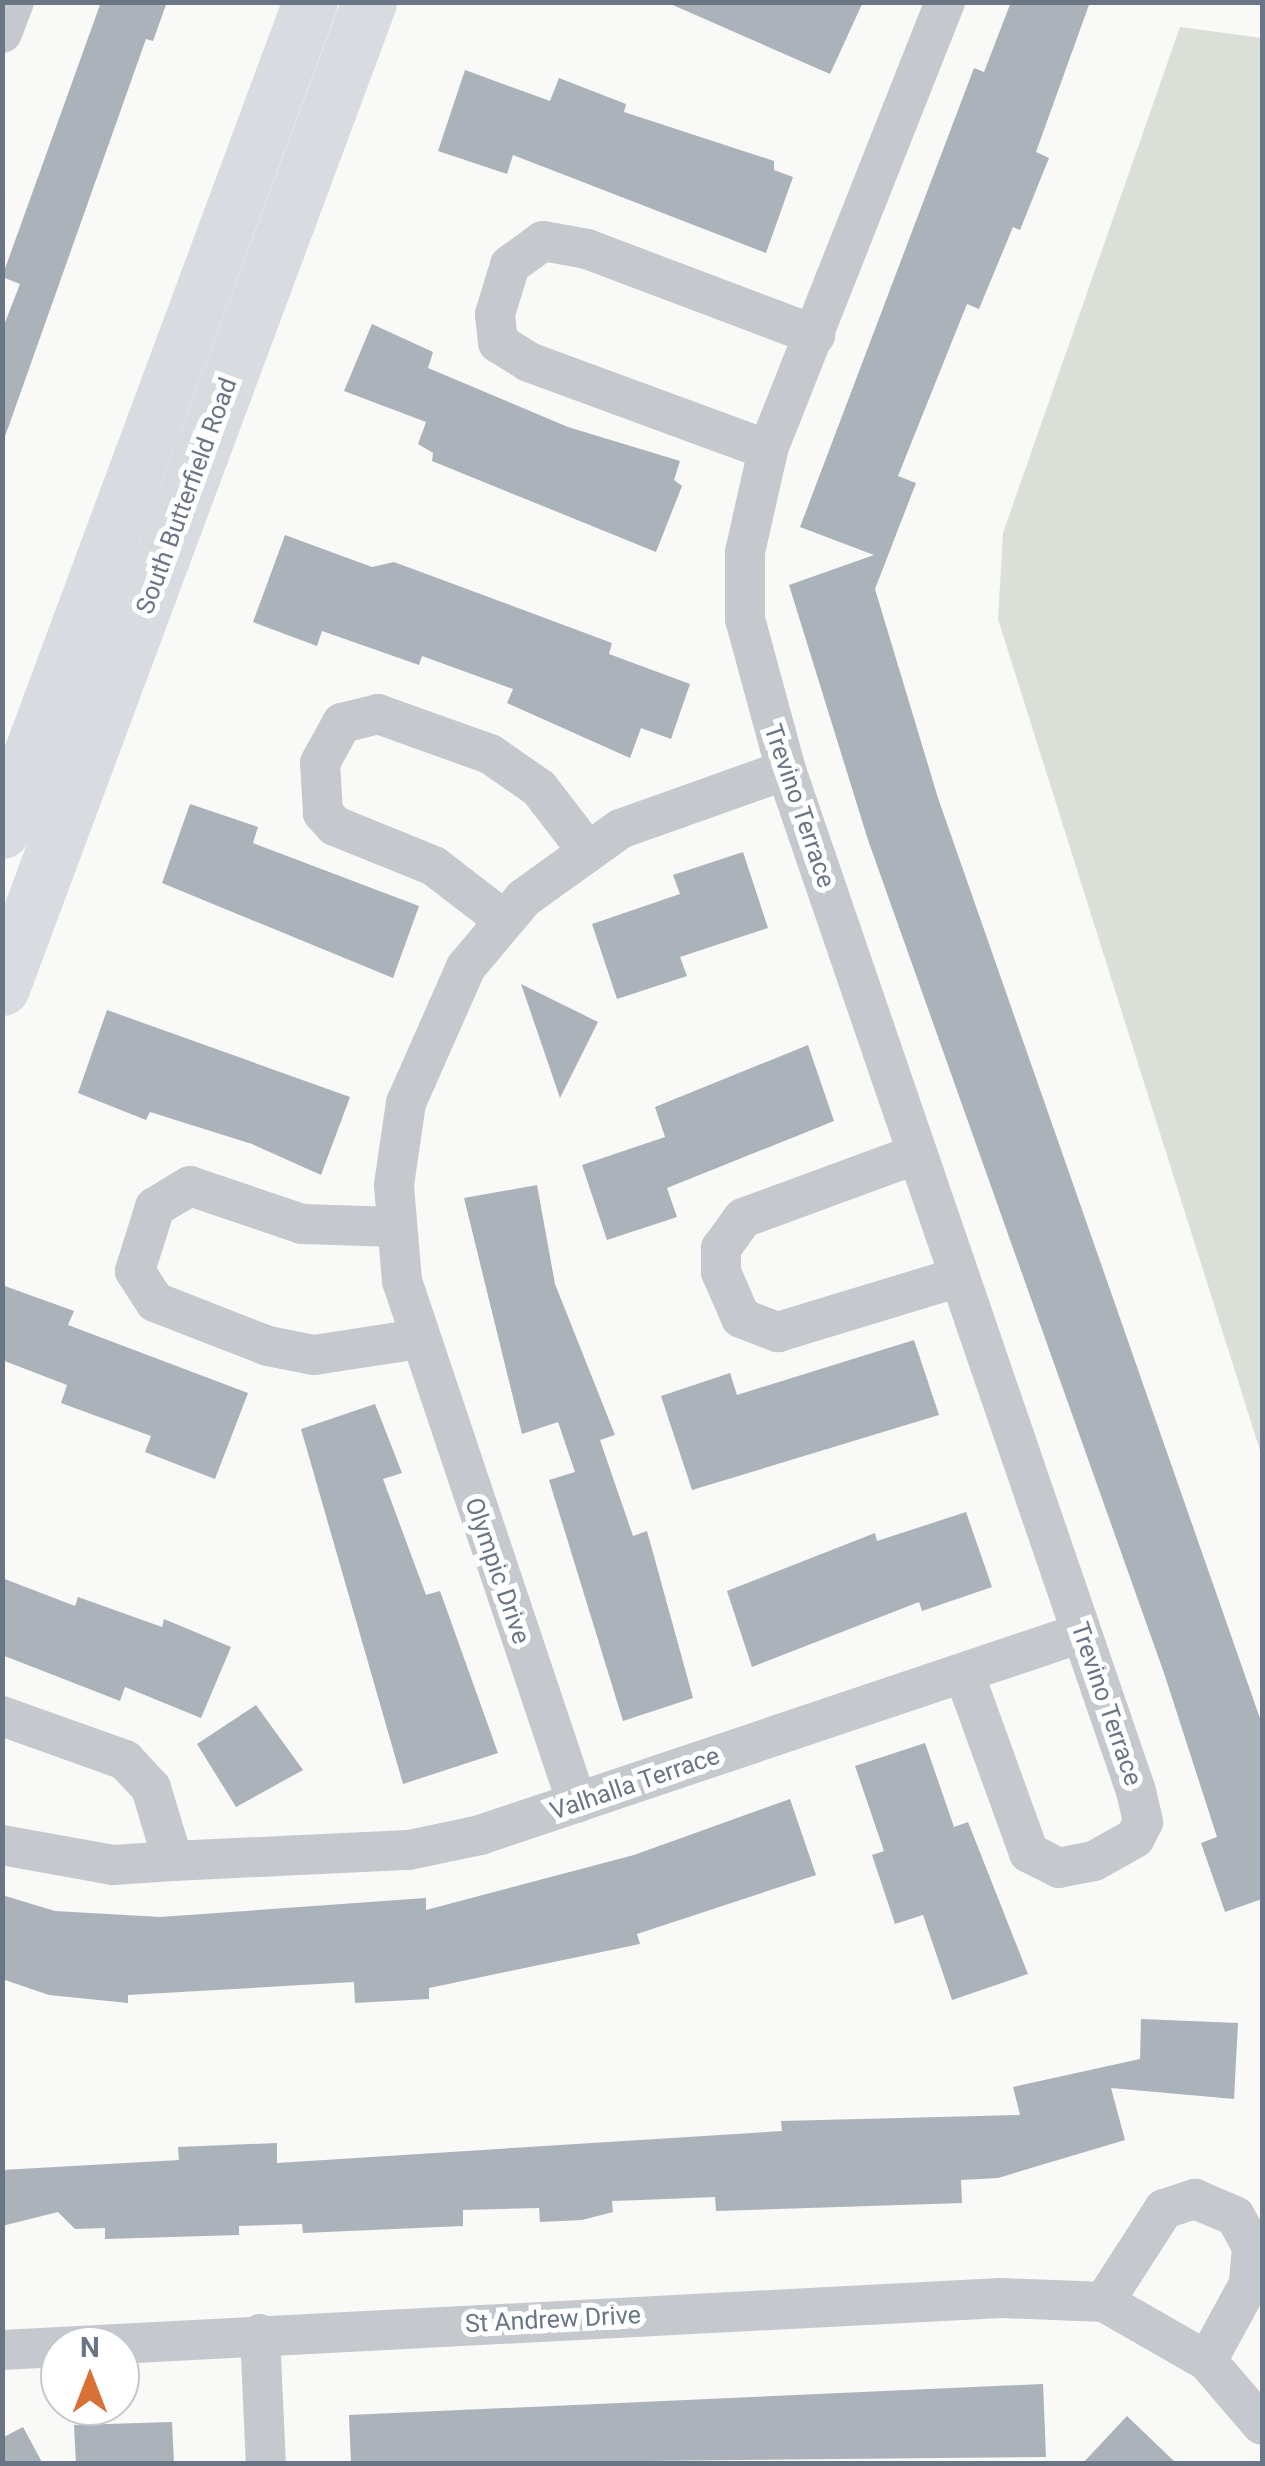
<!DOCTYPE html>
<html>
<head>
<meta charset="utf-8">
<style>
  body { margin:0 }
  #map { position:relative; width:1265px; height:2466px; overflow:hidden; background:#f9f9f7; font-family:Roboto,sans-serif }
  div>[style] { position:absolute }
  .green>* { inset:0; background:#dae0d8 }
  .building>* { inset:0; background:#acb2b9 }
  .street>* { height:40px; margin:-20px; padding:0 20px; transform-origin:20px; border-radius:20px; background:#c5c8cc }
  .secondary>* { height:55px; margin:-27.5px; padding:0 27.5px; transform-origin:27.5px; border-radius:27.5px; background:#d8dbdf }
  span { translate:-50% -50%; white-space:nowrap; text-align:center; line-height:1.15; -webkit-text-stroke:10px #fff; paint-order:stroke }
  .street-label { font-size:25px; color:#6a7686 }
  .frame { position:absolute; inset:0; border:5px solid #6a7686; pointer-events:none }
  .north { position:absolute; left:40px; top:2326px; width:100px; height:100px; box-sizing:border-box; background:#fff; border:2px solid #c3c8cf; border-radius:50%; rotate:0deg; font-size:28px; font-weight:700; line-height:40px; text-align:center; color:#6a7686 }
  .north::after { content:''; display:block; margin:auto; width:35px; height:45px; background:#d97137; clip-path:polygon(50% 0,100% 100%,50% 72%,0 100%) }
</style>
</head>
<body>
<div id="map">
  <div class="green">
    <div style="clip-path:polygon(1180px 27px,1262px 38px,1262px 1457px,998px 619px,1003px 533px)"></div>
  </div>
  <div class="building">
    <div style="clip-path:polygon(101px 2px,167px 2px,153px 41px,146px 39px,2px 445px,2px 330px,20px 284px,2px 277px)"></div>
    <div style="clip-path:polygon(666px 2px,863px 2px,830px 74px)"></div>
    <div style="clip-path:polygon(1011px 2px,1090px 2px,1036px 152px,1049px 158px,1020px 230px,1013px 227px,979px 309px,967px 304px,898px 476px,916px 483px,875px 589px,938px 798px,1262px 1724px,1262px 1899px,1225px 1912px,1201px 1843px,1217px 1837px,1164px 1673px,868px 840px,789px 585px,874px 555px,800px 527px,974px 68px,984px 72px)"></div>
    <div style="clip-path:polygon(465px 70px,550px 101px,559px 78px,626px 104px,624px 112px,774px 161px,774px 170px,793px 177px,766px 253px,513px 155px,507px 174px,438px 151px)"></div>
    <div style="clip-path:polygon(372px 324px,433px 352px,428px 368px,568px 427px,680px 461px,674px 480px,682px 486px,656px 552px,432px 461px,433px 453px,418px 444px,426px 422px,344px 391px)"></div>
    <div style="clip-path:polygon(285px 535px,372px 567px,394px 562px,612px 643px,609px 654px,690px 684px,671px 739px,641px 728px,630px 758px,507px 703px,513px 689px,422px 656px,419px 665px,322px 631px,317px 646px,253px 622px)"></div>
    <div style="clip-path:polygon(190px 804px,258px 827px,253px 843px,419px 906px,393px 978px,162px 883px)"></div>
    <div style="clip-path:polygon(743px 852px,768px 928px,680px 957px,687px 976px,617px 999px,592px 924px,680px 894px,673px 875px)"></div>
    <div style="clip-path:polygon(521px 984px,598px 1022px,560px 1098px)"></div>
    <div style="clip-path:polygon(107px 1010px,350px 1097px,321px 1175px,252px 1144px,150px 1112px,146px 1120px,78px 1093px)"></div>
    <div style="clip-path:polygon(808px 1045px,834px 1121px,667px 1188px,677px 1217px,607px 1240px,582px 1165px,665px 1137px,655px 1107px)"></div>
    <div style="clip-path:polygon(537px 1185px,555px 1284px,615px 1435px,600px 1440px,633px 1536px,647px 1531px,693px 1698px,623px 1721px,549px 1480px,575px 1472px,558px 1422px,522px 1434px,464px 1198px)"></div>
    <div style="clip-path:polygon(2px 1285px,74px 1311px,68px 1325px,248px 1393px,215px 1479px,145px 1452px,151px 1436px,61px 1403px,67px 1385px,2px 1360px)"></div>
    <div style="clip-path:polygon(914px 1340px,939px 1415px,692px 1490px,661px 1396px,730px 1373px,737px 1395px)"></div>
    <div style="clip-path:polygon(375px 1404px,402px 1473px,383px 1479px,426px 1595px,440px 1591px,498px 1753px,403px 1784px,301px 1429px)"></div>
    <div style="clip-path:polygon(966px 1512px,992px 1587px,922px 1611px,919px 1602px,752px 1667px,727px 1591px,875px 1533px,877px 1541px)"></div>
    <div style="clip-path:polygon(2px 1578px,75px 1606px,78px 1597px,162px 1627px,164px 1619px,231px 1647px,201px 1718px,125px 1687px,120px 1701px,2px 1655px)"></div>
    <div style="clip-path:polygon(256px 1705px,303px 1770px,236px 1807px,197px 1744px)"></div>
    <div style="clip-path:polygon(925px 1743px,954px 1827px,968px 1822px,1028px 1974px,952px 2000px,923px 1915px,895px 1924px,872px 1855px,884px 1851px,855px 1766px)"></div>
    <div style="clip-path:polygon(790px 1799px,816px 1875px,637px 1934px,640px 1944px,429px 1988px,429px 1999px,355px 2003px,354px 1982px,128px 1995px,128px 2003px,49px 1995px,2px 1979px,2px 1895px,55px 1911px,160px 1917px,426px 1898px,426px 1910px,634px 1855px)"></div>
    <div style="clip-path:polygon(1141px 2019px,1238px 2023px,1234px 2099px,1111px 2088px,1125px 2140px,998px 2178px,961px 2180px,962px 2203px,716px 2211px,715px 2197px,641px 2200px,612px 2201px,613px 2212px,582px 2220px,540px 2222px,539px 2208px,463px 2210px,463px 2226px,303px 2233px,302px 2224px,239px 2226px,239px 2235px,105px 2239px,105px 2228px,75px 2229px,58px 2212px,2px 2226px,2px 2170px,179px 2160px,178px 2147px,277px 2143px,277px 2163px,782px 2131px,781px 2121px,1020px 2115px,1013px 2087px,1140px 2059px)"></div>
    <div style="clip-path:polygon(1043px 2384px,1046px 2457px,351px 2464px,349px 2415px)"></div>
    <div style="clip-path:polygon(1127px 2416px,1177px 2464px,1082px 2464px)"></div>
    <div style="clip-path:polygon(172px 2422px,174px 2464px,76px 2464px,74px 2425px)"></div>
    <div style="clip-path:polygon(23px 2427px,43px 2464px,2px 2464px,2px 2438px)"></div>
  </div>
  <div class="street">
    <div style="left:945px;top:2px;width:482px;rotate:111.6deg"></div>
    <div style="left:768px;top:450px;width:105px;rotate:102.7deg"></div>
    <div style="left:745px;top:552px;width:67px;rotate:90deg"></div>
    <div style="left:745px;top:619px;width:156px;rotate:74.8deg"></div>
    <div style="left:786px;top:770px;width:1079px;rotate:71.08deg"></div>
    <div style="left:1136px;top:1791px;width:32px;rotate:77deg"></div>
    <div style="left:1143px;top:1822px;width:18px;rotate:117deg"></div>
    <div style="left:1135px;top:1838px;width:47px;rotate:150.7deg"></div>
    <div style="left:1094px;top:1861px;width:36px;rotate:169deg"></div>
    <div style="left:1059px;top:1868px;width:34px;rotate:-153deg"></div>
    <div style="left:1029px;top:1853px;width:191px;rotate:-109.9deg"></div>
    <div style="left:2px;top:33px;width:33px;rotate:-69deg"></div>
    <div style="left:768px;top:450px;width:255px;rotate:-159.8deg"></div>
    <div style="left:529px;top:362px;width:36px;rotate:-148deg"></div>
    <div style="left:498px;top:343px;width:29px;rotate:-96deg"></div>
    <div style="left:495px;top:314px;width:51px;rotate:-73deg"></div>
    <div style="left:510px;top:265px;width:41px;rotate:-36deg"></div>
    <div style="left:543px;top:241px;width:45px;rotate:10.3deg"></div>
    <div style="left:587px;top:249px;width:244px;rotate:20.7deg"></div>
    <div style="left:504px;top:920px;width:88px;rotate:-142.4deg"></div>
    <div style="left:434px;top:866px;width:107px;rotate:-158deg"></div>
    <div style="left:335px;top:826px;width:18px;rotate:-133deg"></div>
    <div style="left:323px;top:813px;width:50px;rotate:-93.4deg"></div>
    <div style="left:320px;top:763px;width:46px;rotate:-61.2deg"></div>
    <div style="left:342px;top:723px;width:37px;rotate:-14deg"></div>
    <div style="left:378px;top:714px;width:119px;rotate:19.7deg"></div>
    <div style="left:490px;top:754px;width:60px;rotate:34.8deg"></div>
    <div style="left:539px;top:788px;width:77px;rotate:52.4deg"></div>
    <div style="left:917px;top:1154px;width:185px;rotate:159.8deg"></div>
    <div style="left:743px;top:1218px;width:37px;rotate:126deg"></div>
    <div style="left:721px;top:1248px;width:24px;rotate:90deg"></div>
    <div style="left:721px;top:1272px;width:50px;rotate:66.5deg"></div>
    <div style="left:741px;top:1318px;width:40px;rotate:21deg"></div>
    <div style="left:778px;top:1332px;width:189px;rotate:-16.9deg"></div>
    <div style="left:396px;top:1227px;width:94px;rotate:-178.2deg"></div>
    <div style="left:302px;top:1224px;width:118px;rotate:-161.3deg"></div>
    <div style="left:190px;top:1186px;width:41px;rotate:149deg"></div>
    <div style="left:155px;top:1207px;width:67px;rotate:107.4deg"></div>
    <div style="left:135px;top:1271px;width:37px;rotate:57deg"></div>
    <div style="left:155px;top:1302px;width:121px;rotate:21.3deg"></div>
    <div style="left:268px;top:1346px;width:47px;rotate:11.1deg"></div>
    <div style="left:314px;top:1355px;width:105px;rotate:-8.7deg"></div>
    <div style="left:2px;top:1716px;width:131px;rotate:19.7deg"></div>
    <div style="left:125px;top:1760px;width:38px;rotate:47deg"></div>
    <div style="left:151px;top:1788px;width:76px;rotate:73.2deg"></div>
    <div style="left:173px;top:1861px;width:60px;rotate:176.2deg"></div>
    <div style="left:113px;top:1865px;width:113px;rotate:-169.8deg"></div>
    <div style="left:577px;top:1803px;width:551px;rotate:-108.53deg"></div>
    <div style="left:402px;top:1281px;width:96px;rotate:-94.8deg"></div>
    <div style="left:394px;top:1185px;width:83px;rotate:-81.7deg"></div>
    <div style="left:406px;top:1103px;width:149px;rotate:-66.2deg"></div>
    <div style="left:466px;top:967px;width:90px;rotate:-50deg"></div>
    <div style="left:524px;top:898px;width:118px;rotate:-35.7deg"></div>
    <div style="left:620px;top:829px;width:176px;rotate:-19.6deg"></div>
    <div style="left:173px;top:1861px;width:236px;rotate:-2.7deg"></div>
    <div style="left:409px;top:1850px;width:73px;rotate:-11.9deg"></div>
    <div style="left:480px;top:1835px;width:634px;rotate:-18.58deg"></div>
    <div style="left:1104px;top:2302px;width:111px;rotate:-57.2deg"></div>
    <div style="left:1164px;top:2209px;width:33px;rotate:-18deg"></div>
    <div style="left:1195px;top:2199px;width:43px;rotate:23deg"></div>
    <div style="left:1235px;top:2216px;width:35px;rotate:61deg"></div>
    <div style="left:1252px;top:2247px;width:37px;rotate:95deg"></div>
    <div style="left:1249px;top:2284px;width:88px;rotate:118.6deg"></div>
    <div style="left:260px;top:2334px;width:130px;rotate:87.4deg"></div>
    <div style="left:2px;top:2350px;width:1000px;rotate:-2.98deg"></div>
    <div style="left:1001px;top:2298px;width:103px;rotate:2.2deg"></div>
    <div style="left:1104px;top:2302px;width:119px;rotate:29.8deg"></div>
    <div style="left:1207px;top:2361px;width:84px;rotate:49.3deg"></div>
  </div>
  <div class="secondary">
    <div style="left:2px;top:831px;width:884px;rotate:-69.62deg"></div>
    <div style="left:2px;top:988px;width:1052px;rotate:-69.58deg"></div>
  </div>
  <div class="street-label">
    <span style="left:187px;top:496px;rotate:-70deg">South Butterfield Road</span>
    <span style="left:799px;top:806px;rotate:71deg">Trevino Terrace</span>
    <span style="left:497px;top:1571px;rotate:71deg">Olympic Drive</span>
    <span style="left:1106px;top:1704px;rotate:71deg">Trevino Terrace</span>
    <span style="left:635px;top:1784px;rotate:-19deg">Valhalla Terrace</span>
    <span style="left:553px;top:2320px;rotate:-3deg">St Andrew Drive</span>
  </div>
  <div class="frame"></div>
  <div class="north">N</div>
</div>
</body>
</html>
